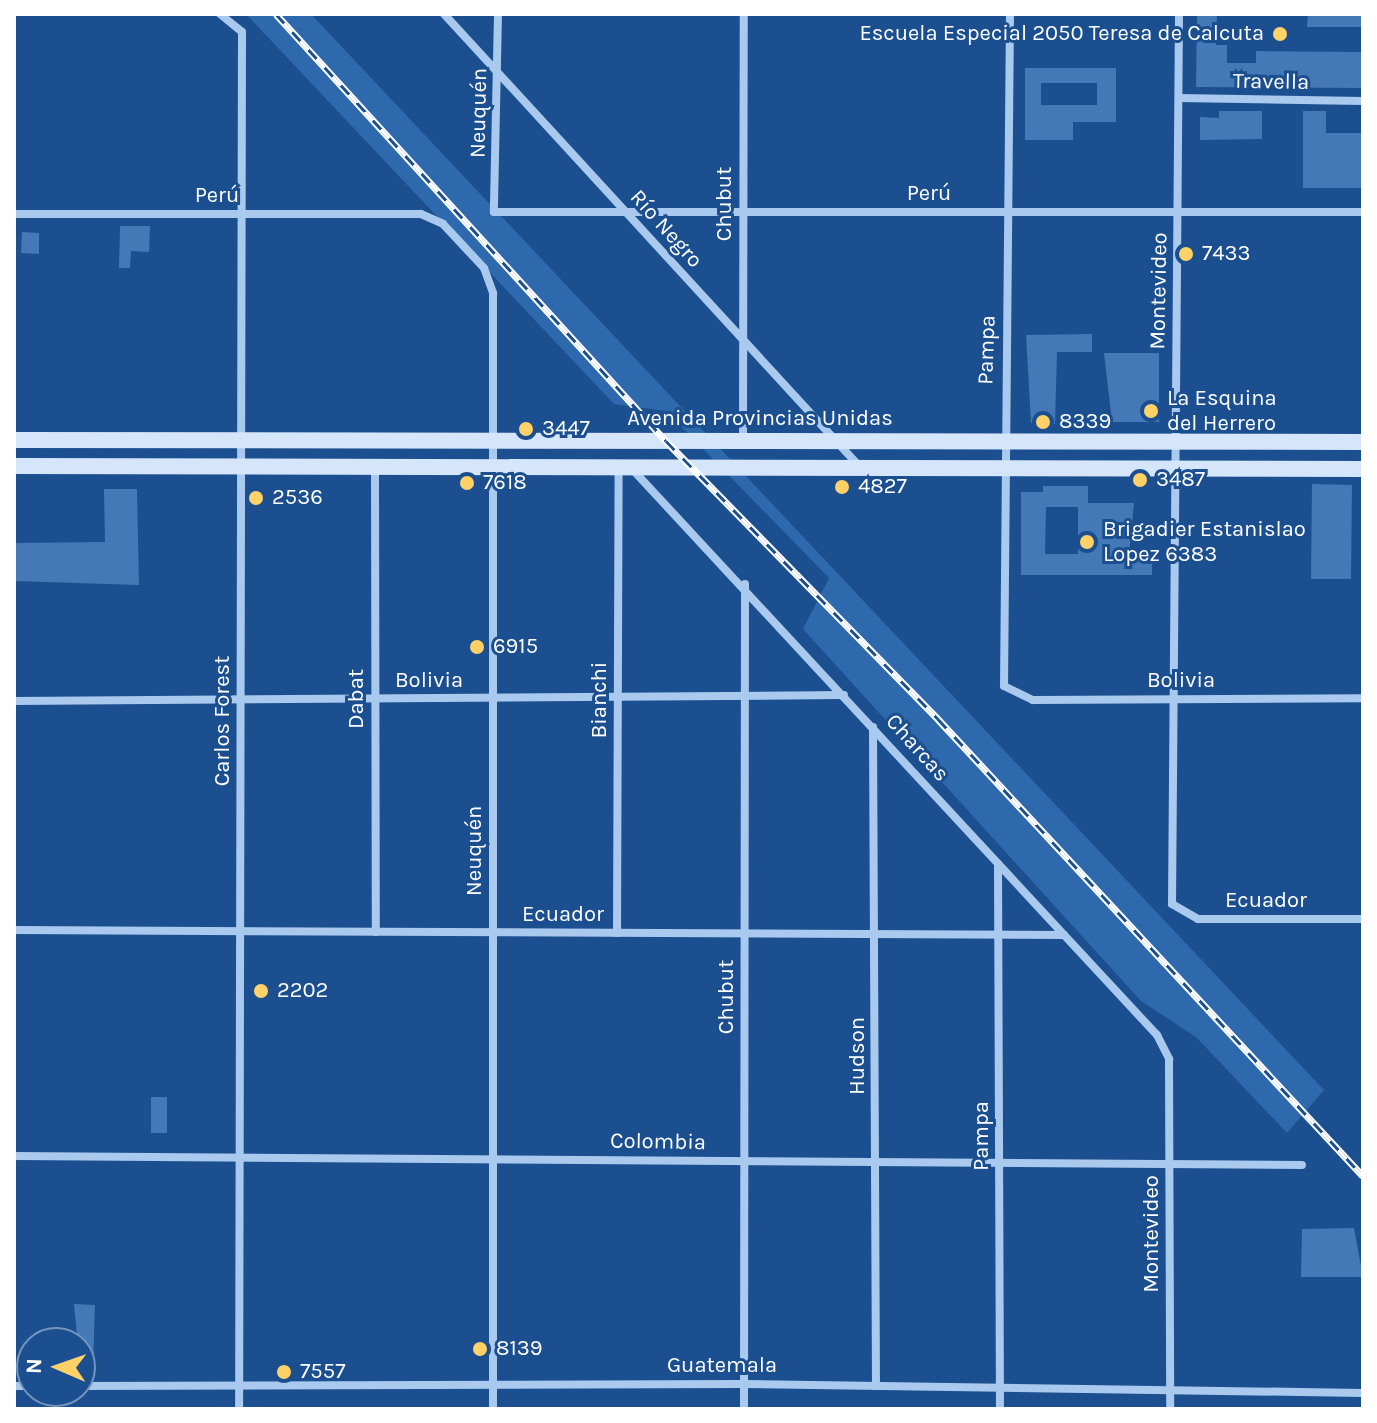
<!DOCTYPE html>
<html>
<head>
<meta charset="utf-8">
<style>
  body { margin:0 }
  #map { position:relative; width:1377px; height:1423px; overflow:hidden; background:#1b4f8f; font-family:Karla,sans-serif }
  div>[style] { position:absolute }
  .green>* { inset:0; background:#2e69ad }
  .building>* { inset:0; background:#4478b7 }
  .minor>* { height:8px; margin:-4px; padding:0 4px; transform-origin:4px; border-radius:4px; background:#a9c9ee }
  .secondary>* { height:16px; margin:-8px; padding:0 8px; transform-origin:8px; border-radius:8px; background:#d6e6fa }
  .rail>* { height:7px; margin-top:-3.5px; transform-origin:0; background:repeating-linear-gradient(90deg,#1b4f8f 0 12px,#fff 0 24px); box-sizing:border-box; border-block:2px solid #fff }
  .dots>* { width:22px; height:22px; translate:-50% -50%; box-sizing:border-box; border:4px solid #1b4f8f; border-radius:50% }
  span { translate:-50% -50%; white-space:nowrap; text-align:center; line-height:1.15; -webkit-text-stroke:6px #1b4f8f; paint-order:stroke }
  .poi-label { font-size:22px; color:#fff }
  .right { translate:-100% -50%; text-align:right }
  .left { translate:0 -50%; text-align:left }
  .street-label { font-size:22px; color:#fff }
  .frame { position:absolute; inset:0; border:16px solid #fff; pointer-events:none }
  .north { position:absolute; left:16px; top:1327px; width:80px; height:80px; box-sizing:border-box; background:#1b4f8f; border:2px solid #7695bc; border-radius:50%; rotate:272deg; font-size:22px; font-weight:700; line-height:32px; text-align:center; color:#fff }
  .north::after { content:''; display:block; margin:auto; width:28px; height:36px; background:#ffd166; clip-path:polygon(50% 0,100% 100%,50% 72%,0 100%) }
</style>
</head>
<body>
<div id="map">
  <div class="green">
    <div style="clip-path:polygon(246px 14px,311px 14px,1324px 1090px,1287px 1133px,1196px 1037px,1141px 1001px,803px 629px,829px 578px,666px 411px,614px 404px)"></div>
  </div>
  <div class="building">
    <div style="clip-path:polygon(1197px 14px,1217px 14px,1216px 45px,1227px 45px,1227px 63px,1256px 63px,1256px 51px,1363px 52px,1363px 88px,1196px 87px)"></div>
    <div style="clip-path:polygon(1308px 14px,1363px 14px,1363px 27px,1307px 27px)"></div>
    <div style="clip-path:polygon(evenodd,1025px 68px,1116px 68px,1116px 122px,1073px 122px,1073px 140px,1025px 140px,1025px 68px,1041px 83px,1097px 83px,1097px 105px,1041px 105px,1041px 83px)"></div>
    <div style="clip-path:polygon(1219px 111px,1262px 111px,1262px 139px,1200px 140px,1200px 117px,1219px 118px)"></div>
    <div style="clip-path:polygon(1303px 111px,1326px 111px,1326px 133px,1363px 133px,1363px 188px,1303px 188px)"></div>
    <div style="clip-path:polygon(120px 226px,150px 226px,149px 252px,131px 251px,130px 268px,119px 268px)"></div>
    <div style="clip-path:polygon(22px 232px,39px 233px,39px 254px,21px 253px)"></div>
    <div style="clip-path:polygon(1092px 334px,1092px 352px,1057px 352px,1055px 424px,1031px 423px,1026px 335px)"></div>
    <div style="clip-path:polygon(1104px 353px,1159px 353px,1159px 422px,1112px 422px)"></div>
    <div style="clip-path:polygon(1312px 484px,1352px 485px,1351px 579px,1311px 579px)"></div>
    <div style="clip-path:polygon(evenodd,1043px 486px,1088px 486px,1088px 503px,1134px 503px,1129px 556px,1152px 556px,1152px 575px,1021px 575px,1021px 492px,1043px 492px,1043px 486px,1046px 507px,1078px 507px,1078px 554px,1045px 554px,1046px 507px)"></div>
    <div style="clip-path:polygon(104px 489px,137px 489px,139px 585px,14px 581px,14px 543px,105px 542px)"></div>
    <div style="clip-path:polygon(151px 1097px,167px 1097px,167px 1133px,151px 1133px)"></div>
    <div style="clip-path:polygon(1354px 1228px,1363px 1277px,1301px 1277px,1302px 1229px)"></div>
    <div style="clip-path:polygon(74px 1304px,95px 1305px,93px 1368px,80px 1368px)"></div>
  </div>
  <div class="minor">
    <div style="left:220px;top:14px;width:28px;rotate:39deg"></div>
    <div style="left:242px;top:32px;width:1377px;rotate:90.12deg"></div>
    <div style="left:444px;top:14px;width:615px;rotate:47.44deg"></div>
    <div style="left:498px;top:14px;width:198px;rotate:91.2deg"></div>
    <div style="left:494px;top:212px;width:869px"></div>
    <div style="left:1010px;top:14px;width:672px;rotate:90.51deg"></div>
    <div style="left:1004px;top:686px;width:32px;rotate:26deg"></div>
    <div style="left:1033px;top:700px;width:330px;rotate:-0.3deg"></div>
    <div style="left:1179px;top:14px;width:890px;rotate:90.45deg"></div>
    <div style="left:1172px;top:904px;width:30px;rotate:30deg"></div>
    <div style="left:1198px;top:919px;width:165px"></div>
    <div style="left:1179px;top:98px;width:184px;rotate:0.9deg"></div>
    <div style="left:14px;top:214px;width:407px"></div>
    <div style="left:421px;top:214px;width:24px;rotate:24deg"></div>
    <div style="left:443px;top:224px;width:60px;rotate:47deg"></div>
    <div style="left:484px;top:268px;width:27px;rotate:70deg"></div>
    <div style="left:493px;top:293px;width:1116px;rotate:90deg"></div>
    <div style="left:743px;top:441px;width:427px;rotate:-89.9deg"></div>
    <div style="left:375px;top:467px;width:465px;rotate:89.9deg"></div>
    <div style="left:633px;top:470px;width:771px;rotate:47.16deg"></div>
    <div style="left:1157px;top:1035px;width:27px;rotate:63deg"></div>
    <div style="left:1169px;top:1059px;width:350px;rotate:89.8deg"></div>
    <div style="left:14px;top:701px;width:830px;rotate:-0.41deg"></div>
    <div style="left:873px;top:727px;width:659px;rotate:89.74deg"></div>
    <div style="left:998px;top:864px;width:545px;rotate:89.79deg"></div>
    <div style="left:14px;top:930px;width:1050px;rotate:0.27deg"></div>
    <div style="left:617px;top:933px;width:466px;rotate:-89.8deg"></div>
    <div style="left:14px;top:1156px;width:1288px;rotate:0.4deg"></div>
    <div style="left:14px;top:1386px;width:18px"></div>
    <div style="left:80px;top:1386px;width:664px;rotate:-0.17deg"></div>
    <div style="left:744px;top:1384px;width:619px;rotate:0.83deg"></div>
    <div style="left:744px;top:1409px;width:825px;rotate:-89.93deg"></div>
  </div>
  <div class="secondary">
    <div style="left:14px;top:440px;width:1349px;rotate:0.08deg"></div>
    <div style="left:14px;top:466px;width:1349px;rotate:0.13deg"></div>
  </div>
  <div class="rail">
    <div style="left:276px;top:14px;width:578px;rotate:47.59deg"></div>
    <div style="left:666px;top:441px;width:389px;rotate:45.6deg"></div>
    <div style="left:938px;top:719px;width:624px;rotate:47.08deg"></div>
  </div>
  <div class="dots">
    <div style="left:1280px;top:34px;background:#ffd166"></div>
    <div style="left:1186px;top:254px;background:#ffd166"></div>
    <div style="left:1151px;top:411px;background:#ffd166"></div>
    <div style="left:1043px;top:422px;background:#ffd166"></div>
    <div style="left:526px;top:429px;background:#ffd166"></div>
    <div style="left:1140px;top:480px;background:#ffd166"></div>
    <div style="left:467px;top:483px;background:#ffd166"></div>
    <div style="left:842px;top:487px;background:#ffd166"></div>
    <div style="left:256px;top:498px;background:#ffd166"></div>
    <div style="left:1087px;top:542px;background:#ffd166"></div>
    <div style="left:477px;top:647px;background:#ffd166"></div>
    <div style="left:261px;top:991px;background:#ffd166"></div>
    <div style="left:480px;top:1349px;background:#ffd166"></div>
    <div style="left:284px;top:1372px;background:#ffd166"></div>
  </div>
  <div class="poi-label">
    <span class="right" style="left:1264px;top:34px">Escuela Especial 2050 Teresa de Calcuta</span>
    <span class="left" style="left:1202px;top:254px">7433</span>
    <span class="left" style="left:1167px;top:411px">La Esquina<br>del Herrero</span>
    <span class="left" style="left:1059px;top:422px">8339</span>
    <span class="left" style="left:542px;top:429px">3447</span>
    <span class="left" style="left:1156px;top:480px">3487</span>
    <span class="left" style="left:483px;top:483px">7618</span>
    <span class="left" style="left:858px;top:487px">4827</span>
    <span class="left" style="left:272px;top:498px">2536</span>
    <span class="left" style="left:1103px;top:542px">Brigadier Estanislao<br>Lopez 6383</span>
    <span class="left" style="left:493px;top:647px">6915</span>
    <span class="left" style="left:277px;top:991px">2202</span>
    <span class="left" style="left:496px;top:1349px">8139</span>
    <span class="left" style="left:300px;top:1372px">7557</span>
  </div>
  <div class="street-label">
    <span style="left:1271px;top:82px;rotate:1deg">Travella</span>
    <span style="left:479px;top:113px;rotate:-89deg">Neuquén</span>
    <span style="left:929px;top:194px">Perú</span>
    <span style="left:217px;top:196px">Perú</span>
    <span style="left:725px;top:204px;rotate:-90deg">Chubut</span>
    <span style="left:666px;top:229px;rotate:48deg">Río Negro</span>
    <span style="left:1159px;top:291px;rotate:-89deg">Montevideo</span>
    <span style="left:987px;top:350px;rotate:-88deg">Pampa</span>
    <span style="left:760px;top:419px">Avenida Provincias Unidas</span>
    <span style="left:429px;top:681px">Bolivia</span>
    <span style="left:1181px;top:681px">Bolivia</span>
    <span style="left:357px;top:699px;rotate:-90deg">Dabat</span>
    <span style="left:600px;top:700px;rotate:-90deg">Bianchi</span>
    <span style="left:223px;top:721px;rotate:-90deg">Carlos Forest</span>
    <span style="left:917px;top:748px;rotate:48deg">Charcas</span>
    <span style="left:475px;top:851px;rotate:-90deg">Neuquén</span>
    <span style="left:1266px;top:901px">Ecuador</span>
    <span style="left:563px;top:915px">Ecuador</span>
    <span style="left:727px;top:997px;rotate:-90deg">Chubut</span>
    <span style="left:858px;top:1056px;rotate:-90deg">Hudson</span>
    <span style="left:982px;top:1136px;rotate:-90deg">Pampa</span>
    <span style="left:658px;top:1142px;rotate:1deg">Colombia</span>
    <span style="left:1152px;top:1234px;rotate:-90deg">Montevideo</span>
    <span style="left:722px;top:1366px">Guatemala</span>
  </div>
  <div class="frame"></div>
  <div class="north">N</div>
</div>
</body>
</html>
